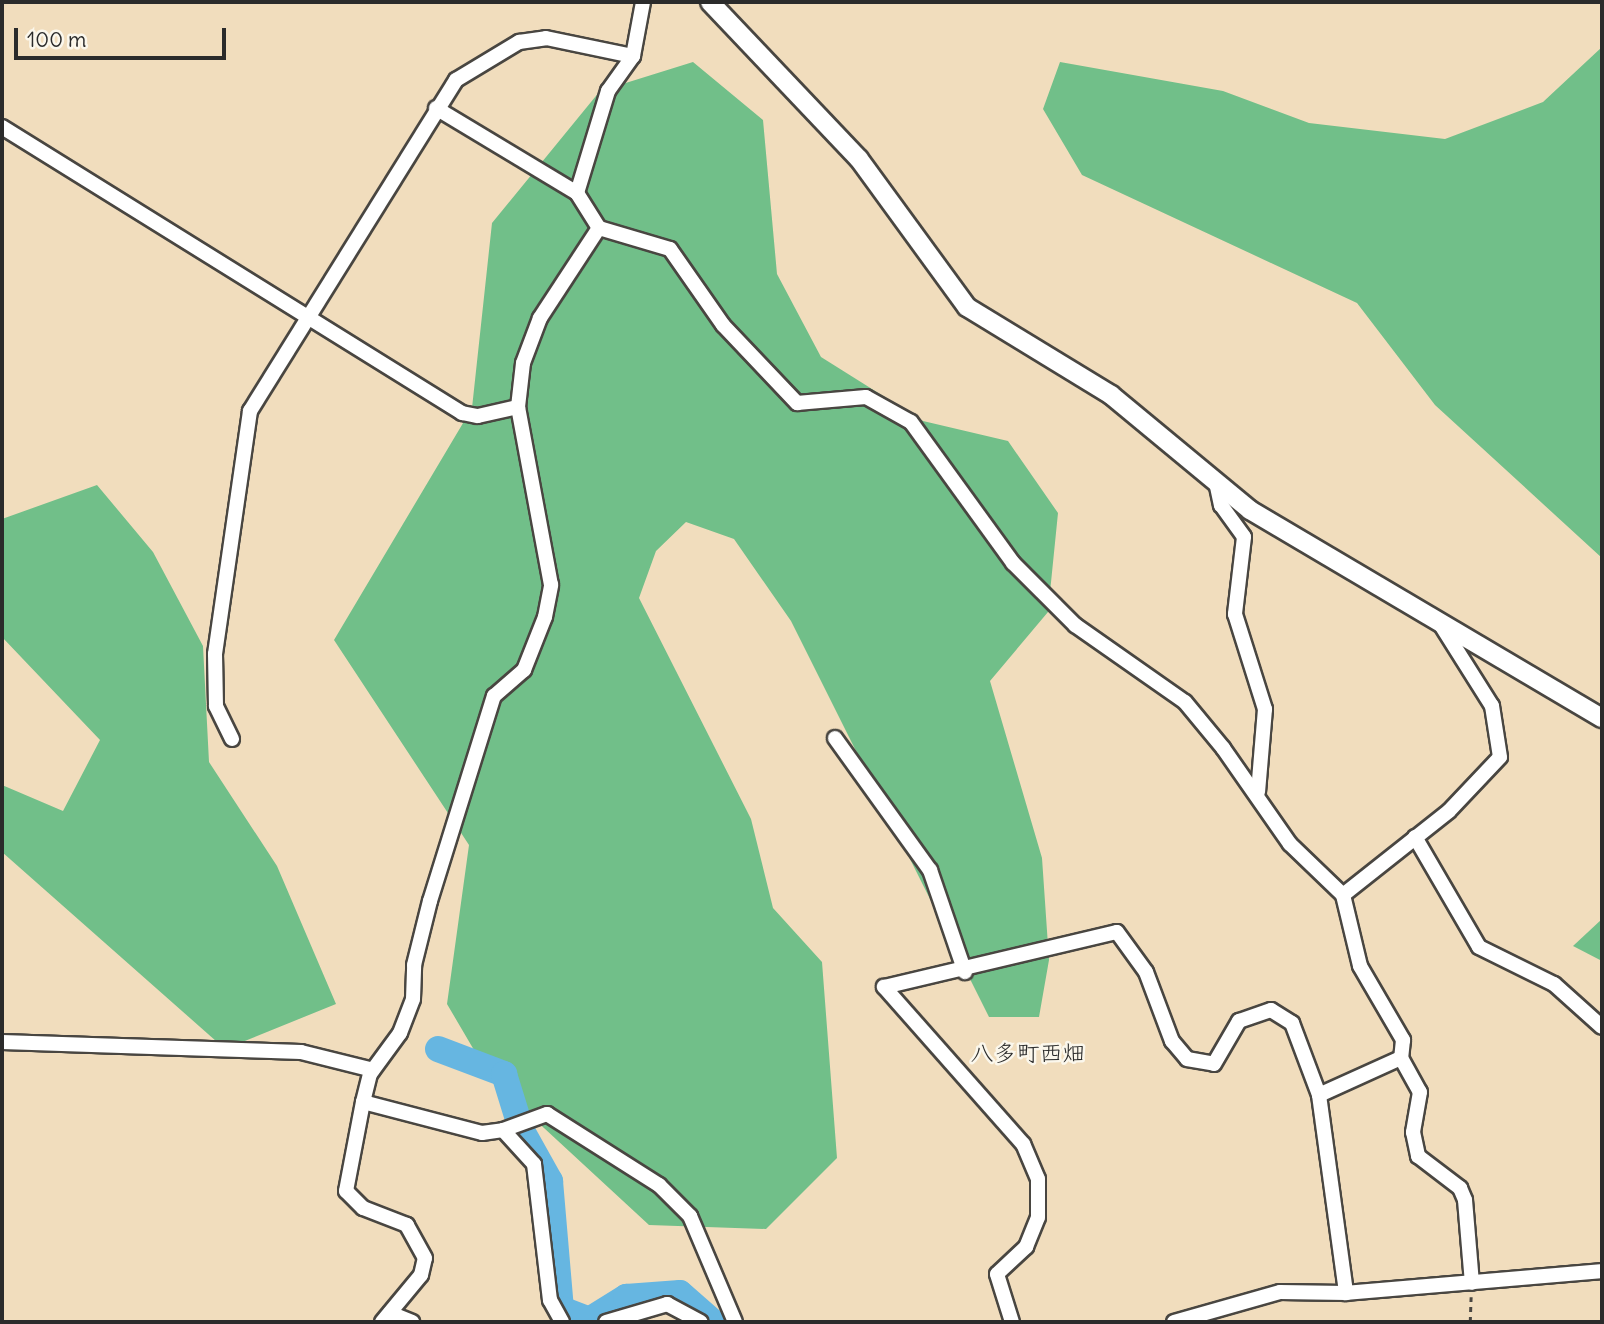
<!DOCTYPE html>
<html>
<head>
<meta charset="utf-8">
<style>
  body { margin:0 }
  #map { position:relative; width:1604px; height:1324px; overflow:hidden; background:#f1ddbd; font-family:Delius,"Klee One",sans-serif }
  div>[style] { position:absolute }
  .forest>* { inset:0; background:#71bf89 }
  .river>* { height:26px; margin:-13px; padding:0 13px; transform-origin:13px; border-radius:13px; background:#66b6e1 }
  .path>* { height:2.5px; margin-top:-1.25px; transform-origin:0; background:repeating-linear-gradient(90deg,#494641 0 5px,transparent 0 10px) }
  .roads { filter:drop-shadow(2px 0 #494641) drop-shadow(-2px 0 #494641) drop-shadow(0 2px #494641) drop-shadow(0 -2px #494641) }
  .minor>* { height:14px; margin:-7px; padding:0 7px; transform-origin:7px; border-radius:7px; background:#fff }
  .tertiary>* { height:18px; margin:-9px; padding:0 9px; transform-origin:9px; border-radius:9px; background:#fff }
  span { translate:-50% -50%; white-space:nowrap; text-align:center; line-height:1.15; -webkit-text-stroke:5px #fbf7ec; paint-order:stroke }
  .quarter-label { font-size:23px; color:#2b2b2b }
  .frame { position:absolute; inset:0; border:4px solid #2b2b2b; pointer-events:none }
  .scale { position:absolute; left:14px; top:28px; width:212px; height:32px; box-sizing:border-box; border:4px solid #2b2b2b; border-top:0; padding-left:9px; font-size:21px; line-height:24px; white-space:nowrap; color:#2b2b2b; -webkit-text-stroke:5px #fbf7ec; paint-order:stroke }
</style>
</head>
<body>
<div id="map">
  <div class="forest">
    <div style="clip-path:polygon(1602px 47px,1602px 558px,1435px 405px,1357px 303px,1082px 175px,1043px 109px,1060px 62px,1223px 91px,1309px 123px,1445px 139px,1543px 102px)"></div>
    <div style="clip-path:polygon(693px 62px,763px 120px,777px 274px,821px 357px,923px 421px,1008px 441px,1058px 513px,1048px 612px,990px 681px,1042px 858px,1049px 960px,1039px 1017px,989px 1017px,791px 621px,734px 539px,686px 522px,656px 551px,639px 598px,751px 819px,773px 908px,822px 962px,837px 1158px,766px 1229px,649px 1225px,491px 1079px,447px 1004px,469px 845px,334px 640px,472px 408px,492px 223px,600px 91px)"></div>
    <div style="clip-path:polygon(97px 485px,153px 552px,203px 646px,209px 762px,277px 866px,336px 1004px,225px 1049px,2px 852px,2px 785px,63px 811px,100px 740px,2px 637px,2px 519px)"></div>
    <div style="clip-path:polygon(1602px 919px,1602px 961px,1573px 946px)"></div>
  </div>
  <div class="river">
    <div style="left:438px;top:1049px;width:71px;rotate:20.7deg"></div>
    <div style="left:504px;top:1074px;width:58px;rotate:72.8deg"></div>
    <div style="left:521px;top:1129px;width:60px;rotate:60.9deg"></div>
    <div style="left:550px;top:1181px;width:128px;rotate:85.1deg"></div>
    <div style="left:561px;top:1309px;width:30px;rotate:21deg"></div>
    <div style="left:589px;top:1320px;width:44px;rotate:-31.9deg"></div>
    <div style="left:626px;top:1297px;width:54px;rotate:-4.2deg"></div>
    <div style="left:680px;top:1293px;width:44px;rotate:41.3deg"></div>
  </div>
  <div class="path">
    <div style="left:1470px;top:1322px;width:25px;rotate:-88deg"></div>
  </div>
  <div class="roads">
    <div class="minor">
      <div style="left:436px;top:108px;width:165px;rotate:31.1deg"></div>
      <div style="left:2px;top:127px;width:542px;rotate:31.87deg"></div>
      <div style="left:462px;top:413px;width:16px;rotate:11deg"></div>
      <div style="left:478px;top:416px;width:41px;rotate:-12.7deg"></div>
      <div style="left:599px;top:228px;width:74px;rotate:16.5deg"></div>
      <div style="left:670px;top:249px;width:93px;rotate:55.1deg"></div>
      <div style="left:723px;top:325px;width:108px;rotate:46.5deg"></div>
      <div style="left:797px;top:403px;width:69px;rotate:-5deg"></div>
      <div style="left:866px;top:397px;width:51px;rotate:29.1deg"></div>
      <div style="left:911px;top:422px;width:174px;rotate:54.1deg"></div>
      <div style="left:1013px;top:563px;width:88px;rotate:45deg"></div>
      <div style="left:1075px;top:625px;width:134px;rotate:35deg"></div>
      <div style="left:1185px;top:702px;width:60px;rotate:50.4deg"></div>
      <div style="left:1223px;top:748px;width:117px;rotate:55.1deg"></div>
      <div style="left:1290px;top:844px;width:74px;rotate:43.9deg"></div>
      <div style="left:1343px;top:895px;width:73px;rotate:76.5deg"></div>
      <div style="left:1360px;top:966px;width:86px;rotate:59.8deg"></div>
      <div style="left:1403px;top:1040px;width:18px;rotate:96deg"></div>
      <div style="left:1401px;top:1058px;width:39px;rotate:61deg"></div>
      <div style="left:1420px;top:1092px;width:41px;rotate:99.9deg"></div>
      <div style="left:1413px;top:1132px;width:25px;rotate:78deg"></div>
      <div style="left:1418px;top:1156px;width:53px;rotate:37.3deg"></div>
      <div style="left:1460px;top:1188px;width:13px;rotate:67deg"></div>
      <div style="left:1465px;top:1200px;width:83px;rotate:85.2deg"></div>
      <div style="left:599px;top:228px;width:41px;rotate:-122.2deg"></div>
      <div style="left:577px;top:193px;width:107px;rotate:-73.1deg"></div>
      <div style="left:608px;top:91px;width:43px;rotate:-54.5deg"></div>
      <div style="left:633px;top:56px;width:55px;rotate:-79.5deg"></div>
      <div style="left:1216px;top:482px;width:24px;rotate:78deg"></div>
      <div style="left:1221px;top:505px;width:39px;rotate:54deg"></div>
      <div style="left:1244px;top:537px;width:78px;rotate:96.7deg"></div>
      <div style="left:1235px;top:614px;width:100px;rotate:72.5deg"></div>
      <div style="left:1265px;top:709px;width:83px;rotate:94.8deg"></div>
      <div style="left:835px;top:738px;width:163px;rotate:54.3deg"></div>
      <div style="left:930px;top:870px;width:108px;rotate:71.1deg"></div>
      <div style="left:232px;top:739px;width:37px;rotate:-116deg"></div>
      <div style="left:216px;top:706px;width:52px;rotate:-91.1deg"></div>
      <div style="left:215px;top:654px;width:246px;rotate:-81.8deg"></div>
      <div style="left:250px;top:411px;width:390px;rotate:-58.1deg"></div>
      <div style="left:456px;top:80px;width:74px;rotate:-31.1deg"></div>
      <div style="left:519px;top:42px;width:27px;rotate:-8deg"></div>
      <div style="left:546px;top:38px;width:89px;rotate:11.7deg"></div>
      <div style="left:1415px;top:837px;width:127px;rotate:59.8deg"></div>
      <div style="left:1479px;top:947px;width:84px;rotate:26.3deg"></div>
      <div style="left:1554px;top:984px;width:64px;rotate:41.9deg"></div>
      <div style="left:1343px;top:895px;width:135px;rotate:-38.4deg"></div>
      <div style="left:1449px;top:811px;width:74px;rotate:-46.6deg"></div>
      <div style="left:1500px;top:757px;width:52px;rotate:-98.9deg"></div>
      <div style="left:1492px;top:706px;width:99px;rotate:-122.2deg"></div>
      <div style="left:2px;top:1042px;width:299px;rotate:1.9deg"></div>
      <div style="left:301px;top:1052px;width:74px;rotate:14deg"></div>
      <div style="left:1319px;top:1095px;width:90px;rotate:-24.3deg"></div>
      <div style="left:363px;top:1102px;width:123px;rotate:14.6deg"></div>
      <div style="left:482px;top:1133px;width:21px;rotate:-8deg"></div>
      <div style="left:503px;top:1130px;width:46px;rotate:47.6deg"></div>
      <div style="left:534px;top:1164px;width:137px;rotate:83.3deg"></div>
      <div style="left:550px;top:1300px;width:25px;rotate:61deg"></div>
      <div style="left:503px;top:1130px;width:47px;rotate:-20deg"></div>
      <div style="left:547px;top:1114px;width:133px;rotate:32.4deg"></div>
      <div style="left:659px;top:1185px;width:44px;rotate:45deg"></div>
      <div style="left:690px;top:1216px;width:115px;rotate:67deg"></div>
      <div style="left:390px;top:1313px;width:24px;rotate:22deg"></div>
      <div style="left:382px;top:1322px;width:61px;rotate:-50.3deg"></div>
      <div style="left:421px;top:1275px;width:17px;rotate:-77deg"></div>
      <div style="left:425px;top:1258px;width:38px;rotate:-119deg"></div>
      <div style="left:407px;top:1225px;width:47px;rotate:-158.9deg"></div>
      <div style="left:363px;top:1208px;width:24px;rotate:-135deg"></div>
      <div style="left:346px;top:1191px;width:91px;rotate:-79.2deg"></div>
      <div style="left:363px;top:1102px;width:29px;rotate:-76deg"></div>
      <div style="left:370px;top:1074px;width:51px;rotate:-53.8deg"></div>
      <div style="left:400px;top:1033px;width:36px;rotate:-69deg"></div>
      <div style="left:413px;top:999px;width:34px;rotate:-88deg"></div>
      <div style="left:414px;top:965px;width:66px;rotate:-76deg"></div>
      <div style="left:430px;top:901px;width:215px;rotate:-72.7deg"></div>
      <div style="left:494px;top:696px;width:40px;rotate:-41deg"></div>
      <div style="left:524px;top:670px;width:57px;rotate:-68.4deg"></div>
      <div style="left:545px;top:617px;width:33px;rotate:-79deg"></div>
      <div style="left:551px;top:585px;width:181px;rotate:-100.5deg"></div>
      <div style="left:518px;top:407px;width:44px;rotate:-83.5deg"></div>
      <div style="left:523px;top:363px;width:48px;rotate:-69.3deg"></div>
      <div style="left:540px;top:318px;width:108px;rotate:-56.8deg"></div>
      <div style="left:606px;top:1322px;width:64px;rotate:-16.4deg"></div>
      <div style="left:667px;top:1304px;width:38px;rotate:28deg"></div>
      <div style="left:1012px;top:1322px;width:50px;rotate:-107.4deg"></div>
      <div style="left:997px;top:1274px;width:40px;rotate:-43deg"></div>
      <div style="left:1026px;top:1247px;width:32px;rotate:-68deg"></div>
      <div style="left:1038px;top:1217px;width:38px;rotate:-90deg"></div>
      <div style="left:1038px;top:1179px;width:38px;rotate:-113deg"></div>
      <div style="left:1023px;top:1144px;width:210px;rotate:-131.5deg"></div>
      <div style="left:884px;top:987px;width:239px;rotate:-13.3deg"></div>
      <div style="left:1117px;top:932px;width:49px;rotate:54.1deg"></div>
      <div style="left:1146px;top:972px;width:74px;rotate:69.4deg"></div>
      <div style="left:1172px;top:1041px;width:23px;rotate:50deg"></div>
      <div style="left:1187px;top:1059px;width:27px;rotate:10deg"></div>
      <div style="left:1214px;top:1064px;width:50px;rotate:-59.8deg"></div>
      <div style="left:1239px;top:1021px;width:34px;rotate:-19deg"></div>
      <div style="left:1271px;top:1010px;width:25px;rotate:32deg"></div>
      <div style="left:1292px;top:1023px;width:77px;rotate:69.4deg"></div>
      <div style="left:1319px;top:1095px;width:200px;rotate:82.2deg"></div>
      <div style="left:1174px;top:1322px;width:110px;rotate:-15.8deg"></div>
      <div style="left:1280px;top:1292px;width:66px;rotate:0.9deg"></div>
      <div style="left:1346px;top:1293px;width:257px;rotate:-4.9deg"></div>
    </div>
    <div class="tertiary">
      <div style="left:710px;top:2px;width:216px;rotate:46.5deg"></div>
      <div style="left:859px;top:159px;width:183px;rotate:53.9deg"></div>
      <div style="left:967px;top:307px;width:169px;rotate:31.4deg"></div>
      <div style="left:1111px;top:395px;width:180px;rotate:39.6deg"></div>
      <div style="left:1250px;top:510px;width:409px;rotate:30.6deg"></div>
    </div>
  </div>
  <div class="quarter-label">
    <span style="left:1028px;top:1053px">八多町西畑</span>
  </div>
  <div class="frame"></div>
  <div class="scale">100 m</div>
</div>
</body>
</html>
